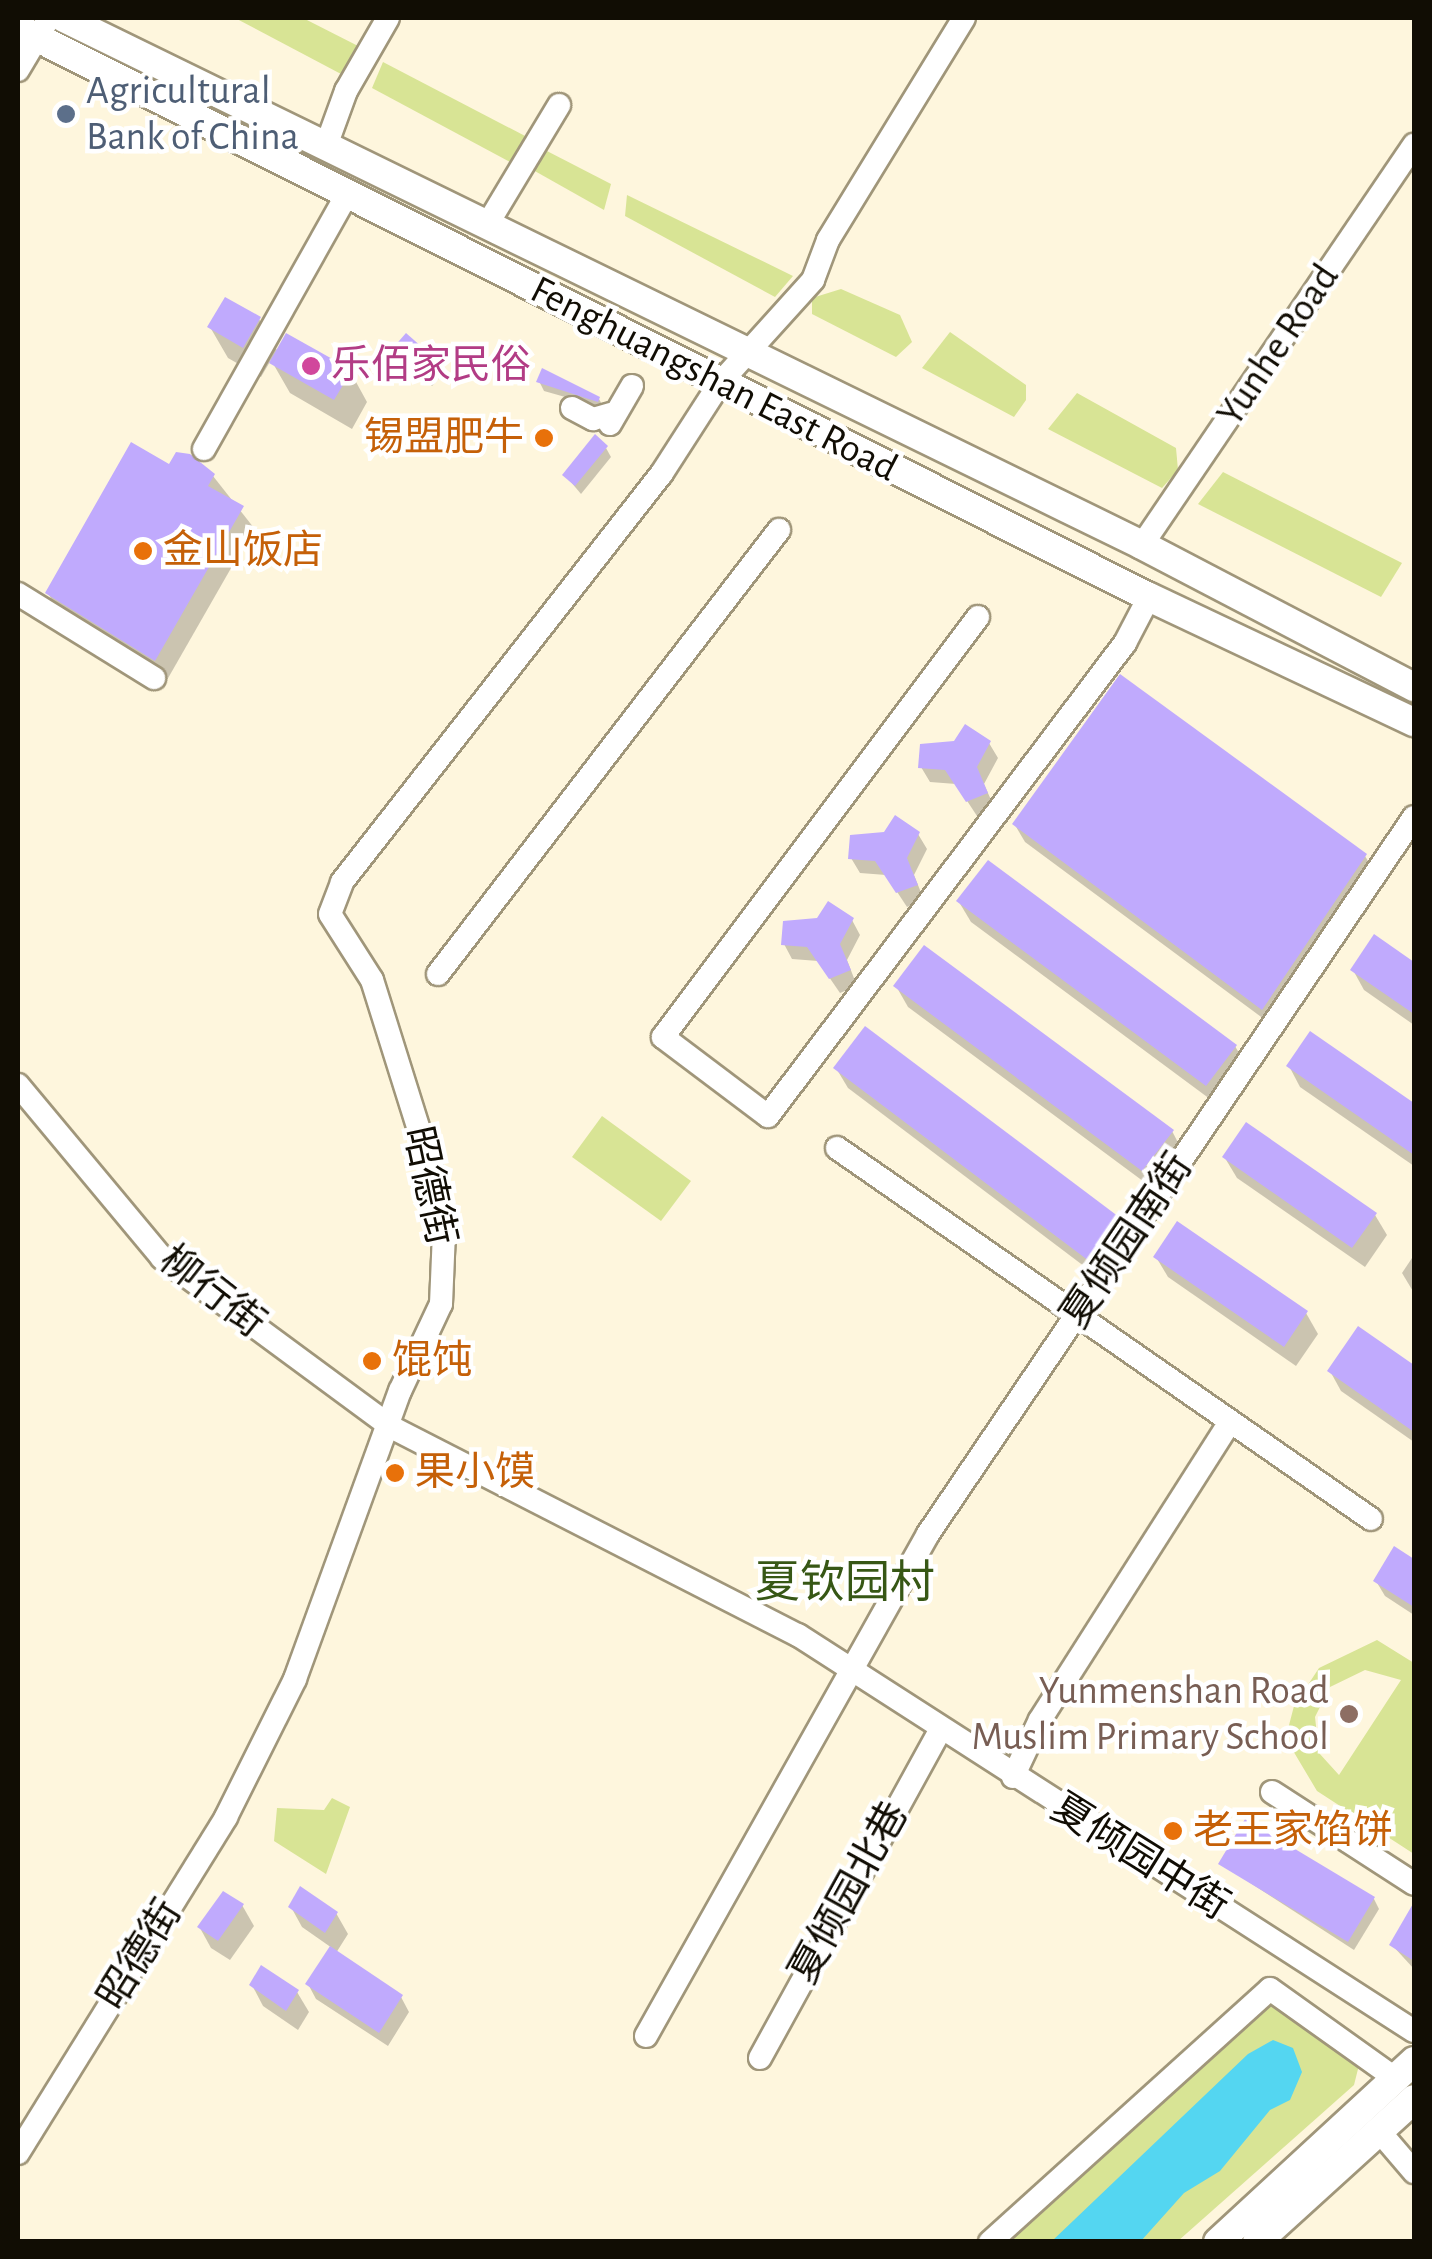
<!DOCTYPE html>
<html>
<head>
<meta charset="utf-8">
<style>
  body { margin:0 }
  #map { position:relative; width:1432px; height:2259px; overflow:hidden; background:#fef6dd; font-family:"Alegreya Sans","Noto Sans SC",sans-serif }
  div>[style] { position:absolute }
  .green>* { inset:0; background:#d8e495 }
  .water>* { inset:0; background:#54d6f1 }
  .shadow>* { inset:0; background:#0003 }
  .building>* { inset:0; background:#c0aafd }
  .roads { filter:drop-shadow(2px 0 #a0967a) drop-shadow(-2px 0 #a0967a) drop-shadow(0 2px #a0967a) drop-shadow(0 -2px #a0967a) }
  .minor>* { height:22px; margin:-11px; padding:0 11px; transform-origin:11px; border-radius:11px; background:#fff }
  .major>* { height:28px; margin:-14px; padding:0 14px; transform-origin:14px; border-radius:14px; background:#fff }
  .dots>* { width:28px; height:28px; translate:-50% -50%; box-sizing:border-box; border:5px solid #fff; border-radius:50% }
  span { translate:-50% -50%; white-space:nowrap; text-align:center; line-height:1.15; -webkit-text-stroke:9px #fff; paint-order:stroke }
  .service-label { font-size:40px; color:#4e5e75 }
  .left { translate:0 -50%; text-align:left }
  .street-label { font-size:40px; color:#110d04 }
  .hotel-label { font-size:40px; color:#b23c85 }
  .food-label { font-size:40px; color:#c56008 }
  .right { translate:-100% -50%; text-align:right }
  .education-label { font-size:40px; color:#785e54 }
  .quarter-label { font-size:45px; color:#375715 }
  .frame { position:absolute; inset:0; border:20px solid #110d04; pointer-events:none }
</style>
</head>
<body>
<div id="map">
  <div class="green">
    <div style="clip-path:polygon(235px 18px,303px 18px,362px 48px,341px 74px)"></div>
    <div style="clip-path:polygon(383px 62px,527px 137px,512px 163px,372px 88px)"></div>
    <div style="clip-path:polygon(545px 150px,611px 184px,604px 210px,533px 170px)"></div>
    <div style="clip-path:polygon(627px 195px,793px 276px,775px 297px,625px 216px)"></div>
    <div style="clip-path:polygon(841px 289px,900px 315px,912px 342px,896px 357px,812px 314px,812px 298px)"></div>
    <div style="clip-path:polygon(950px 332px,1026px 385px,1026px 400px,1014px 417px,922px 368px)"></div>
    <div style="clip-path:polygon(1077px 393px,1176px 448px,1178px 470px,1162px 488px,1048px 429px)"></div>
    <div style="clip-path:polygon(1223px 472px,1402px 563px,1381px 597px,1198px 504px)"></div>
    <div style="clip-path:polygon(602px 1116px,691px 1181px,661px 1221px,572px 1157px)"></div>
    <div style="clip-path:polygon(evenodd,1377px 1640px,1414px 1663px,1414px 1854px,1317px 1791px,1292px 1749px,1288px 1729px,1294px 1706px,1319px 1668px,1377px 1640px,1365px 1670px,1401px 1680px,1339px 1775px,1319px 1753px,1315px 1717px,1330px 1687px,1365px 1670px)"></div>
    <div style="clip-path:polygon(332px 1798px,350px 1807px,326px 1874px,274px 1841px,277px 1808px,324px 1810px)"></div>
    <div style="clip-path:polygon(1273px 2002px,1361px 2057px,1354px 2085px,1178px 2241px,1006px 2242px)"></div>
  </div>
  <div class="water">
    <div style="clip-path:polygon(1273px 2040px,1293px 2048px,1302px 2072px,1290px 2100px,1270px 2110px,1220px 2171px,1184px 2193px,1141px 2241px,1052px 2241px,1248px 2054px)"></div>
  </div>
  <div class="shadow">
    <div style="clip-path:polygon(259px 319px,278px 352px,350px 371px,367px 402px,352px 429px,290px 393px,271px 360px,261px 377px,228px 358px,210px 327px)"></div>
    <div style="clip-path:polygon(395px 349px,438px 364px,443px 374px,432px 386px)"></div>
    <div style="clip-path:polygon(539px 381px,599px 399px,604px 408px,544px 391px)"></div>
    <div style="clip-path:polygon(606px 448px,611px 457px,581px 494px,565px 475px)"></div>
    <div style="clip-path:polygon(170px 467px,213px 476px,254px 528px,167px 680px,59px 613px,48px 593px)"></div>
    <div style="clip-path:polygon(989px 743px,998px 758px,984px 784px,995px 809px,977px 816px,956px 784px,930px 782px,921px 767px)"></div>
    <div style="clip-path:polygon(1015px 825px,1365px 856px,1375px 873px,1272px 1025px,1025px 842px)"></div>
    <div style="clip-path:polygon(918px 834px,927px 849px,914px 875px,924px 900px,907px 907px,886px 875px,860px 873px,851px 858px)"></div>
    <div style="clip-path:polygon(959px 902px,1235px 1046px,1247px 1067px,1218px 1105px,971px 922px)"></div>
    <div style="clip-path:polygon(852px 920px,860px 935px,847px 960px,857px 986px,840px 993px,818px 961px,792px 959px,784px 944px)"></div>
    <div style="clip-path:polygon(1375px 938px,1414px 965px,1414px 1025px,1364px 990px,1353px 970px)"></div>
    <div style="clip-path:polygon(896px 986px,1172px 1131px,1183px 1152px,1155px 1190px,908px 1007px)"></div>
    <div style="clip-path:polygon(1311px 1034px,1414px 1106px,1414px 1166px,1300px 1087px,1289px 1066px)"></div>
    <div style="clip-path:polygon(836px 1068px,1121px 1222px,1132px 1242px,1105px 1282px,848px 1088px)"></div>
    <div style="clip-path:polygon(1225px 1158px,1375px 1215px,1387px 1235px,1365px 1267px,1237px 1178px)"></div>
    <div style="clip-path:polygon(1414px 1255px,1414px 1293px,1402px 1273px)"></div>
    <div style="clip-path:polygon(1156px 1257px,1306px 1313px,1318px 1334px,1296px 1366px,1168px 1277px)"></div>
    <div style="clip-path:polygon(1359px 1329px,1414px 1368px,1414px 1442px,1341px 1391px,1330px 1371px)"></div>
    <div style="clip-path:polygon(1395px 1550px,1414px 1562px,1414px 1615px,1385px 1596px,1376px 1581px)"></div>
    <div style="clip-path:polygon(1221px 1864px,1374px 1899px,1379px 1909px,1354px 1950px)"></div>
    <div style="clip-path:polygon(242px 1905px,254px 1926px,230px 1960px,211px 1948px,200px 1928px)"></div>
    <div style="clip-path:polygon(291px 1907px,336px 1913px,348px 1934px,336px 1953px,401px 1997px,409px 2012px,388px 2046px,316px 1999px,308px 1984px,332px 1948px,302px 1927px)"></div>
    <div style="clip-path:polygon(1409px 1916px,1414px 1919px,1414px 1969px,1392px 1945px)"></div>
    <div style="clip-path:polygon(252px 1985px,297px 1992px,309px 2012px,298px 2030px,263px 2006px)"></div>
  </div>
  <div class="building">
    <div style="clip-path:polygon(225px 297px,261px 317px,243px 348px,207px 327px)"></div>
    <div style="clip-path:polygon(286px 333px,352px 370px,334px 400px,269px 363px)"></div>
    <div style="clip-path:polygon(406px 333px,440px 363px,426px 378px,392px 349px)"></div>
    <div style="clip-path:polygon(542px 368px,600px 397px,598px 402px,536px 382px)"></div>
    <div style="clip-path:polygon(595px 434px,608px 446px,575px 486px,562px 475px)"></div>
    <div style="clip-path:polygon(131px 442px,169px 464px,176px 452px,190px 454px,215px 474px,208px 486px,244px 506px,155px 661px,45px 593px)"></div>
    <div style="clip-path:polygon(1120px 674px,1367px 854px,1262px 1010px,1012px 824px)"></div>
    <div style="clip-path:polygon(965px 724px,991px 741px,977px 767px,988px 793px,966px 802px,945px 770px,918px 768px,920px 744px,954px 741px)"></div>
    <div style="clip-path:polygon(895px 815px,920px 832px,907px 858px,918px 885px,896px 893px,875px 861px,848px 859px,850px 835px,884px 832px)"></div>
    <div style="clip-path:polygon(988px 860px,1237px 1045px,1206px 1086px,956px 901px)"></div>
    <div style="clip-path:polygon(828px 901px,854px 918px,840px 944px,851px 970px,829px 979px,807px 947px,781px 945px,783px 921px,817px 918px)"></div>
    <div style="clip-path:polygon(1374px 934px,1414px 962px,1414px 1014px,1350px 970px)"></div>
    <div style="clip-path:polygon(924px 945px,1174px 1130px,1142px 1171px,893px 986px)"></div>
    <div style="clip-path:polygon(865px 1026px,1123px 1220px,1093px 1264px,833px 1068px)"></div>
    <div style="clip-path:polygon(1310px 1031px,1414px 1103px,1414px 1155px,1286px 1066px)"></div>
    <div style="clip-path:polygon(1246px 1122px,1377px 1213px,1352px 1248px,1222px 1157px)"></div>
    <div style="clip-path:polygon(1177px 1221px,1308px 1311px,1284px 1347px,1153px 1257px)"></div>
    <div style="clip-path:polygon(1358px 1326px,1414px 1365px,1414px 1432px,1327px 1371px)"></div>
    <div style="clip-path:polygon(1394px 1546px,1414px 1559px,1414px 1607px,1373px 1581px)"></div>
    <div style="clip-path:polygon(1245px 1819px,1375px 1897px,1348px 1942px,1218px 1864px)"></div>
    <div style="clip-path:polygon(300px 1886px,338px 1912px,325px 1933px,288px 1907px)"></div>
    <div style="clip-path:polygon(223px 1891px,244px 1904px,218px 1941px,197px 1927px)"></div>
    <div style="clip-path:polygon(1414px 1902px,1414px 1961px,1389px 1945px)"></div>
    <div style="clip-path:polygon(330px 1946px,403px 1995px,379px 2033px,305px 1984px)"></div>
    <div style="clip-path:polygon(261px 1965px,299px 1990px,286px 2011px,249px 1985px)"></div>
  </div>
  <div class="roads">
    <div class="minor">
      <div style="left:18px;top:70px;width:61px;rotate:-59.2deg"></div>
      <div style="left:326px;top:146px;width:59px;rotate:-70deg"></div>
      <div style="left:346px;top:91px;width:84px;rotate:-60.1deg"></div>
      <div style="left:487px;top:225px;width:140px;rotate:-59deg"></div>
      <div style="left:572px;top:408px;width:24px;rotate:28deg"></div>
      <div style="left:593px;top:419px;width:19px;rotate:-16deg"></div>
      <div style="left:610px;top:424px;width:44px;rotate:-59.9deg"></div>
      <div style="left:204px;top:449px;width:292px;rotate:-60.7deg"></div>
      <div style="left:1142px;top:545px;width:484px;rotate:-55.8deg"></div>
      <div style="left:18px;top:594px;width:160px;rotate:31.7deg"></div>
      <div style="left:978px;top:617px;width:525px;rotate:126.87deg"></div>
      <div style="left:663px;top:1037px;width:131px;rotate:37deg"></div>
      <div style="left:768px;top:1116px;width:593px;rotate:-52.96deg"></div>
      <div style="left:1125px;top:643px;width:52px;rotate:-62.4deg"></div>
      <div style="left:438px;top:974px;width:560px;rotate:-52.48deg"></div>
      <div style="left:18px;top:1085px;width:225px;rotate:50.2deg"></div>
      <div style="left:162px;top:1258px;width:285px;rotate:36.4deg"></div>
      <div style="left:391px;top:1427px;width:457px;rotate:27.1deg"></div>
      <div style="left:798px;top:1635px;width:732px;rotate:32.74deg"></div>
      <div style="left:837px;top:1148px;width:650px;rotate:34.79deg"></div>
      <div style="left:1013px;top:1777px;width:63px;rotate:-64.7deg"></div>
      <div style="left:1040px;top:1720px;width:350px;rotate:-57.5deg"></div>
      <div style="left:1272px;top:1792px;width:169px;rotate:32.9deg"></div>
      <div style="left:646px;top:2036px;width:576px;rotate:-60.67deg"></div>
      <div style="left:928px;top:1534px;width:866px;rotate:-55.87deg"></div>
      <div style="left:760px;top:2058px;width:374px;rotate:-61.2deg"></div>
      <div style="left:1379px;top:2131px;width:54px;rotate:49.5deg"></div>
      <div style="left:18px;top:2153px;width:395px;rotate:-58.2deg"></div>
      <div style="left:226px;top:1817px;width:154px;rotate:-63.4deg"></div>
      <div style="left:295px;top:1679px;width:307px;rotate:-70deg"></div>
      <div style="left:400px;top:1391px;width:96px;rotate:-64.8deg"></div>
      <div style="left:441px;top:1304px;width:73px;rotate:-87.6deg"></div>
      <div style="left:444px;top:1231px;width:51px;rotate:-100.2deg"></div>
      <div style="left:435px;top:1181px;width:211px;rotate:-107.4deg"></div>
      <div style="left:372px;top:980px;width:78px;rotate:-122.5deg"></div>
      <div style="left:330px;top:914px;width:34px;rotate:-69deg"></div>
      <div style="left:342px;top:882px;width:519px;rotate:-51.96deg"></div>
      <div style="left:662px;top:473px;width:107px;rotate:-57.2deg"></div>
      <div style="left:720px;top:383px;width:139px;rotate:-47.9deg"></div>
      <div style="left:813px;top:280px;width:43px;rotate:-69.4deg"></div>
      <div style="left:828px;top:240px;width:260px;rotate:-58.5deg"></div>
      <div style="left:990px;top:2242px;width:377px;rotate:-42.1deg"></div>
      <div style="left:1270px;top:1989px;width:153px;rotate:35.5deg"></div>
    </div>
    <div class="major">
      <div style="left:64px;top:18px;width:1200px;rotate:26.05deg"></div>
      <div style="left:1142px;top:545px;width:307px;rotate:27.6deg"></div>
      <div style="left:18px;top:28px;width:1266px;rotate:26.71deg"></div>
      <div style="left:1149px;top:597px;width:293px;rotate:25.3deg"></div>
      <div style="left:1218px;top:2242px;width:267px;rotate:-42.7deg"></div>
      <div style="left:1257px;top:2242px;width:212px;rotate:-42.3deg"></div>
    </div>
  </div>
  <div class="dots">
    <div style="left:66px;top:114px;background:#5c6f8a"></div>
    <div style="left:311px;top:366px;background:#d1479c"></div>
    <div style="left:544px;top:438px;background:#e8710a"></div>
    <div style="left:143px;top:551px;background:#e8710a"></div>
    <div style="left:372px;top:1361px;background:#e8710a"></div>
    <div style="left:395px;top:1473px;background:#e8710a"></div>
    <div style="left:1349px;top:1714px;background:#8d6e63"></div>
    <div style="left:1173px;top:1831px;background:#e8710a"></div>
  </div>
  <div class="service-label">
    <span class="left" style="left:86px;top:114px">Agricultural<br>Bank of China</span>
  </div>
  <div class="street-label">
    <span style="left:1278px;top:345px;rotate:-56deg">Yunhe Road</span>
    <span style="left:714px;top:379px;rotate:27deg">Fenghuangshan East Road</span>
    <span style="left:429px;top:1186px;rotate:78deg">昭德街</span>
    <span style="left:1127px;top:1241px;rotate:-56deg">夏倾园南街</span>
    <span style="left:212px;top:1292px;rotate:38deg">柳行街</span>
    <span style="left:1140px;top:1857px;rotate:32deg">夏倾园中街</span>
    <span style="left:849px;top:1893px;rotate:-61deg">夏倾园北巷</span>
    <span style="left:140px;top:1955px;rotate:-58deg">昭德街</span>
  </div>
  <div class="hotel-label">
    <span class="left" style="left:331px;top:366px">乐佰家民俗</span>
  </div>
  <div class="food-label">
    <span class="right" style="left:524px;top:438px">锡盟肥牛</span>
    <span class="left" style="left:163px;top:551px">金山饭店</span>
    <span class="left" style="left:392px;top:1361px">馄饨</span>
    <span class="left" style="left:415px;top:1473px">果小馍</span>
    <span class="left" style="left:1193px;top:1831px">老王家馅饼</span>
  </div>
  <div class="education-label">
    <span class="right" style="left:1329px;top:1714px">Yunmenshan Road<br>Muslim Primary School</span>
  </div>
  <div class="quarter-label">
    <span style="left:845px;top:1584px">夏钦园村</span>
  </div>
  <div class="frame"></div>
</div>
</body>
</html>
